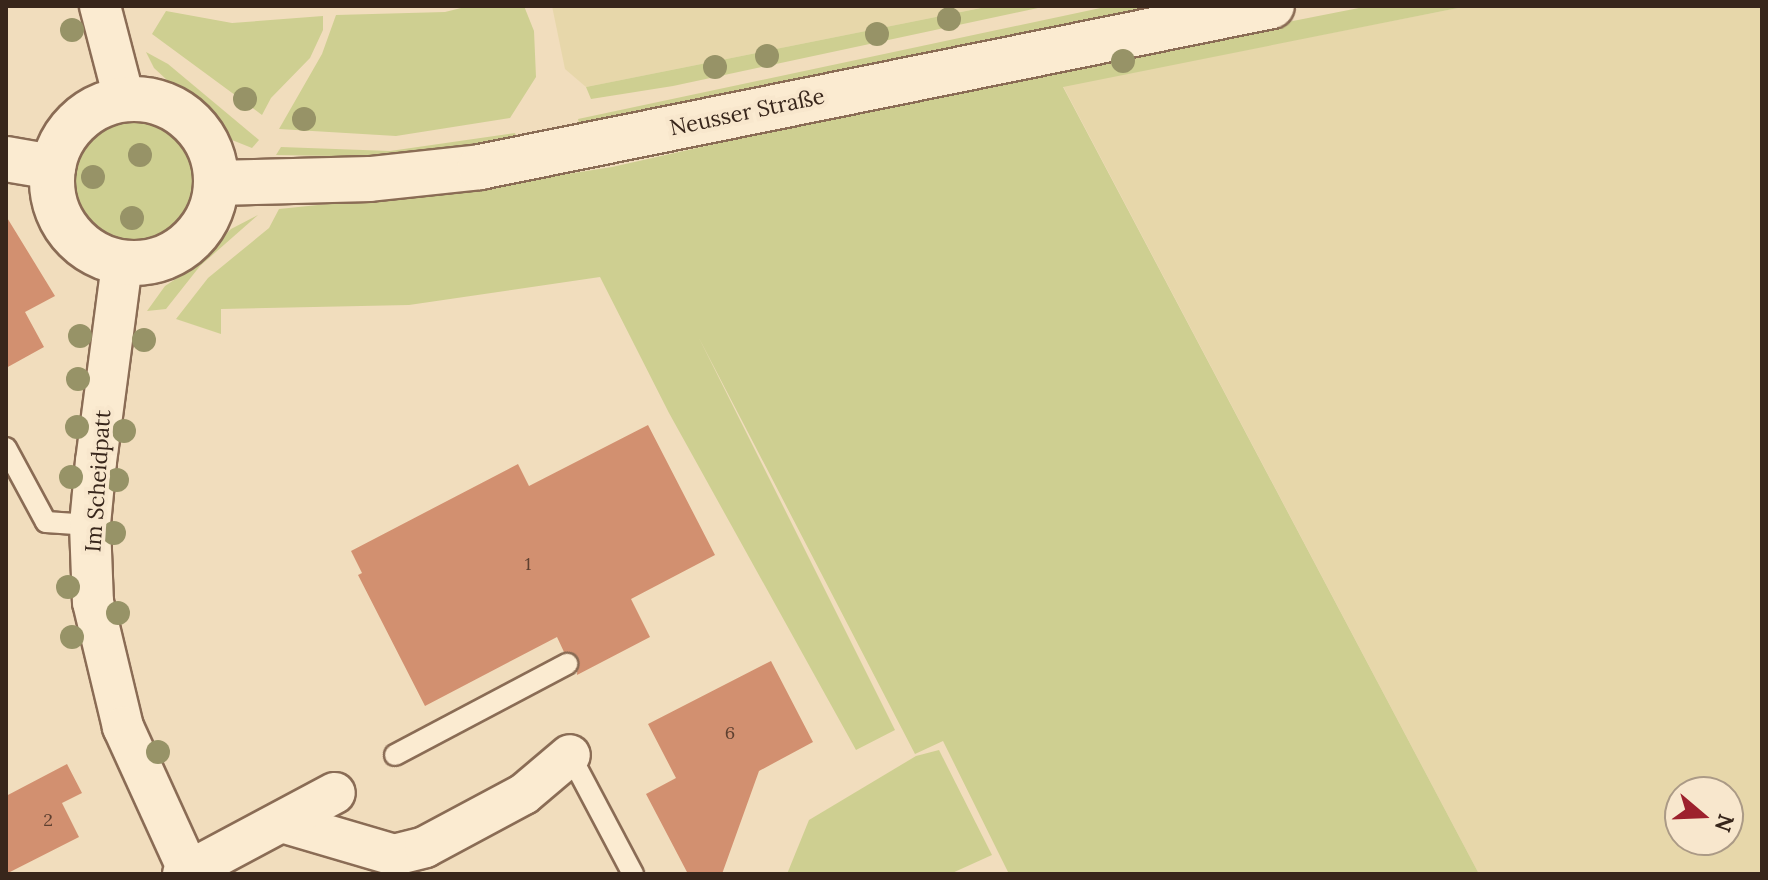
<!DOCTYPE html>
<html>
<head>
<meta charset="utf-8">
<style>
  body { margin:0 }
  #map { position:relative; width:1768px; height:880px; overflow:hidden; background:#f1ddbd; font-family:Lora,serif }
  div>[style] { position:absolute }
  .farmland>* { inset:0; background:#e7d7aa }
  .green>* { inset:0; background:#cecf91 }
  .round { border-radius:50% }
  .building>* { inset:0; background:#d29070 }
  .roads { filter:drop-shadow(2px 0 #8a6c55) drop-shadow(-2px 0 #8a6c55) drop-shadow(0 2px #8a6c55) drop-shadow(0 -2px #8a6c55) }
  .service>* { height:20px; margin:-10px; padding:0 10px; transform-origin:10px; border-radius:10px; background:#fbebd1 }
  .minor>* { height:40px; margin:-20px; padding:0 20px; transform-origin:20px; border-radius:20px; background:#fbebd1 }
  .secondary>* { height:44px; margin:-22px; padding:0 22px; transform-origin:22px; border-radius:22px; background:#fbebd1 }
  .secondary>.ring { margin:-22px; padding:0; box-sizing:content-box; background:none; border:44px solid #fbebd1; border-radius:50% }
  .trees>* { width:24px; height:24px; margin:-12px; border-radius:50%; background:#979367 }
  span { translate:-50% -50%; white-space:nowrap; text-align:center; line-height:1.15; -webkit-text-stroke:8px #f8e7cd; paint-order:stroke }
  .number-label { font-size:18px; color:#5e4030 }
  .number-label span { -webkit-text-stroke-width:0 }
  .street-label { font-size:22px; color:#38261b }
  .frame { position:absolute; inset:0; border:8px solid #38261b; pointer-events:none }
  .north { position:absolute; left:1664px; top:776px; width:80px; height:80px; box-sizing:border-box; background:#f8e7cd; border:2px solid #ab9a86; border-radius:50%; rotate:109deg; font-size:22px; font-weight:700; line-height:32px; text-align:center; color:#38261b }
  .north::after { content:''; display:block; margin:auto; width:28px; height:36px; background:#9d212d; clip-path:polygon(50% 0,100% 100%,50% 72%,0 100%) }
</style>
</head>
<body>
<div id="map">
  <div class="farmland">
    <div style="clip-path:polygon(552px 6px,991px 6px,586px 87px,565px 69px)"></div>
    <div style="clip-path:polygon(evenodd,1468px 6px,1762px 6px,1762px 874px,1479px 874px,1063px 86px,1468px 6px,1680px 792px,1728px 792px,1728px 840px,1680px 840px,1680px 792px)"></div>
  </div>
  <div class="green">
    <div style="clip-path:polygon(469px 6px,524px 6px,534px 31px,536px 77px,510px 118px,396px 136px,279px 129px,322px 54px,336px 15px,445px 12px)"></div>
    <div style="clip-path:polygon(991px 6px,1047px 6px,673px 86px,591px 99px,586px 87px)"></div>
    <div style="clip-path:polygon(1110px 6px,1157px 6px,580px 126px,578px 119px)"></div>
    <div style="clip-path:polygon(1369px 6px,1468px 6px,1063px 87px,1479px 874px,1009px 874px,943px 741px,915px 754px,699px 338px,895px 730px,856px 750px,669px 413px,600px 277px,409px 305px,221px 309px,221px 334px,176px 319px,208px 278px,269px 228px,279px 209px,464px 190px,612px 167px,1053px 68px)"></div>
    <div style="clip-path:polygon(166px 11px,232px 23px,323px 16px,323px 30px,310px 58px,271px 98px,262px 115px,152px 34px)"></div>
    <div style="clip-path:polygon(146px 52px,168px 64px,259px 140px,252px 148px,232px 140px,154px 68px)"></div>
    <div class="round" style="left:71px;top:120px;width:122px;height:122px"></div>
    <div style="clip-path:polygon(515px 133px,517px 139px,389px 157px,276px 155px,281px 147px,390px 151px)"></div>
    <div style="clip-path:polygon(258px 215px,200px 266px,166px 309px,147px 311px,165px 286px,191px 269px,231px 229px)"></div>
    <div style="clip-path:polygon(939px 750px,992px 855px,950px 874px,787px 874px,809px 820px,916px 756px)"></div>
  </div>
  <div class="building">
    <div style="clip-path:polygon(6px 216px,55px 296px,25px 312px,44px 347px,6px 368px)"></div>
    <div style="clip-path:polygon(648px 425px,715px 555px,631px 599px,650px 637px,577px 675px,578px 657px,564px 652px,557px 637px,425px 706px,358px 575px,362px 573px,351px 551px,518px 464px,529px 486px)"></div>
    <div style="clip-path:polygon(771px 661px,813px 742px,759px 771px,722px 874px,688px 874px,646px 794px,676px 778px,648px 724px)"></div>
    <div style="clip-path:polygon(67px 764px,82px 793px,62px 803px,79px 837px,6px 874px,6px 796px)"></div>
  </div>
  <div class="roads">
    <div class="service">
      <div style="left:6px;top:448px;width:84px;rotate:61.6deg"></div>
      <div style="left:46px;top:522px;width:44px;rotate:3.9deg"></div>
      <div style="left:395px;top:755px;width:195px;rotate:-27.9deg"></div>
      <div style="left:570px;top:755px;width:135px;rotate:62.1deg"></div>
    </div>
    <div class="minor">
      <div style="left:100px;top:6px;width:95px;rotate:75.4deg"></div>
      <div style="left:122px;top:264px;width:199px;rotate:97.5deg"></div>
      <div style="left:96px;top:461px;width:64px;rotate:95.4deg"></div>
      <div style="left:90px;top:525px;width:77px;rotate:87.8deg"></div>
      <div style="left:93px;top:602px;width:129px;rotate:76.5deg"></div>
      <div style="left:123px;top:727px;width:162px;rotate:65.5deg"></div>
      <div style="left:282px;top:822px;width:117px;rotate:16.4deg"></div>
      <div style="left:394px;top:855px;width:32px;rotate:-14deg"></div>
      <div style="left:425px;top:847px;width:112px;rotate:-28.2deg"></div>
      <div style="left:524px;top:794px;width:60px;rotate:-40.3deg"></div>
      <div style="left:183px;top:874px;width:172px;rotate:-28.1deg"></div>
    </div>
    <div class="secondary">
      <div class="ring" style="left:52px;top:99px;width:120px;height:120px"></div>
      <div style="left:6px;top:159px;width:48px;rotate:9.7deg"></div>
      <div style="left:217px;top:183px;width:153px;rotate:-1.5deg"></div>
      <div style="left:370px;top:179px;width:111px;rotate:-6.2deg"></div>
      <div style="left:480px;top:167px;width:808px;rotate:-11.49deg"></div>
    </div>
  </div>
  <div class="trees">
    <div style="left:949px;top:19px"></div>
    <div style="left:72px;top:30px"></div>
    <div style="left:877px;top:34px"></div>
    <div style="left:767px;top:56px"></div>
    <div style="left:1123px;top:61px"></div>
    <div style="left:715px;top:67px"></div>
    <div style="left:245px;top:99px"></div>
    <div style="left:304px;top:119px"></div>
    <div style="left:140px;top:155px"></div>
    <div style="left:93px;top:177px"></div>
    <div style="left:132px;top:218px"></div>
    <div style="left:80px;top:336px"></div>
    <div style="left:144px;top:340px"></div>
    <div style="left:78px;top:379px"></div>
    <div style="left:77px;top:427px"></div>
    <div style="left:124px;top:431px"></div>
    <div style="left:71px;top:477px"></div>
    <div style="left:117px;top:480px"></div>
    <div style="left:114px;top:533px"></div>
    <div style="left:68px;top:587px"></div>
    <div style="left:118px;top:613px"></div>
    <div style="left:72px;top:637px"></div>
    <div style="left:158px;top:752px"></div>
  </div>
  <div class="number-label">
    <span style="left:528px;top:564px">1</span>
    <span style="left:730px;top:733px">6</span>
    <span style="left:48px;top:820px">2</span>
  </div>
  <div class="street-label">
    <span style="left:747px;top:112px;rotate:-12deg">Neusser Straße</span>
    <span style="left:98px;top:481px;rotate:-86deg">Im Scheidpatt</span>
  </div>
  <div class="frame"></div>
  <div class="north">N</div>
</div>
</body>
</html>
